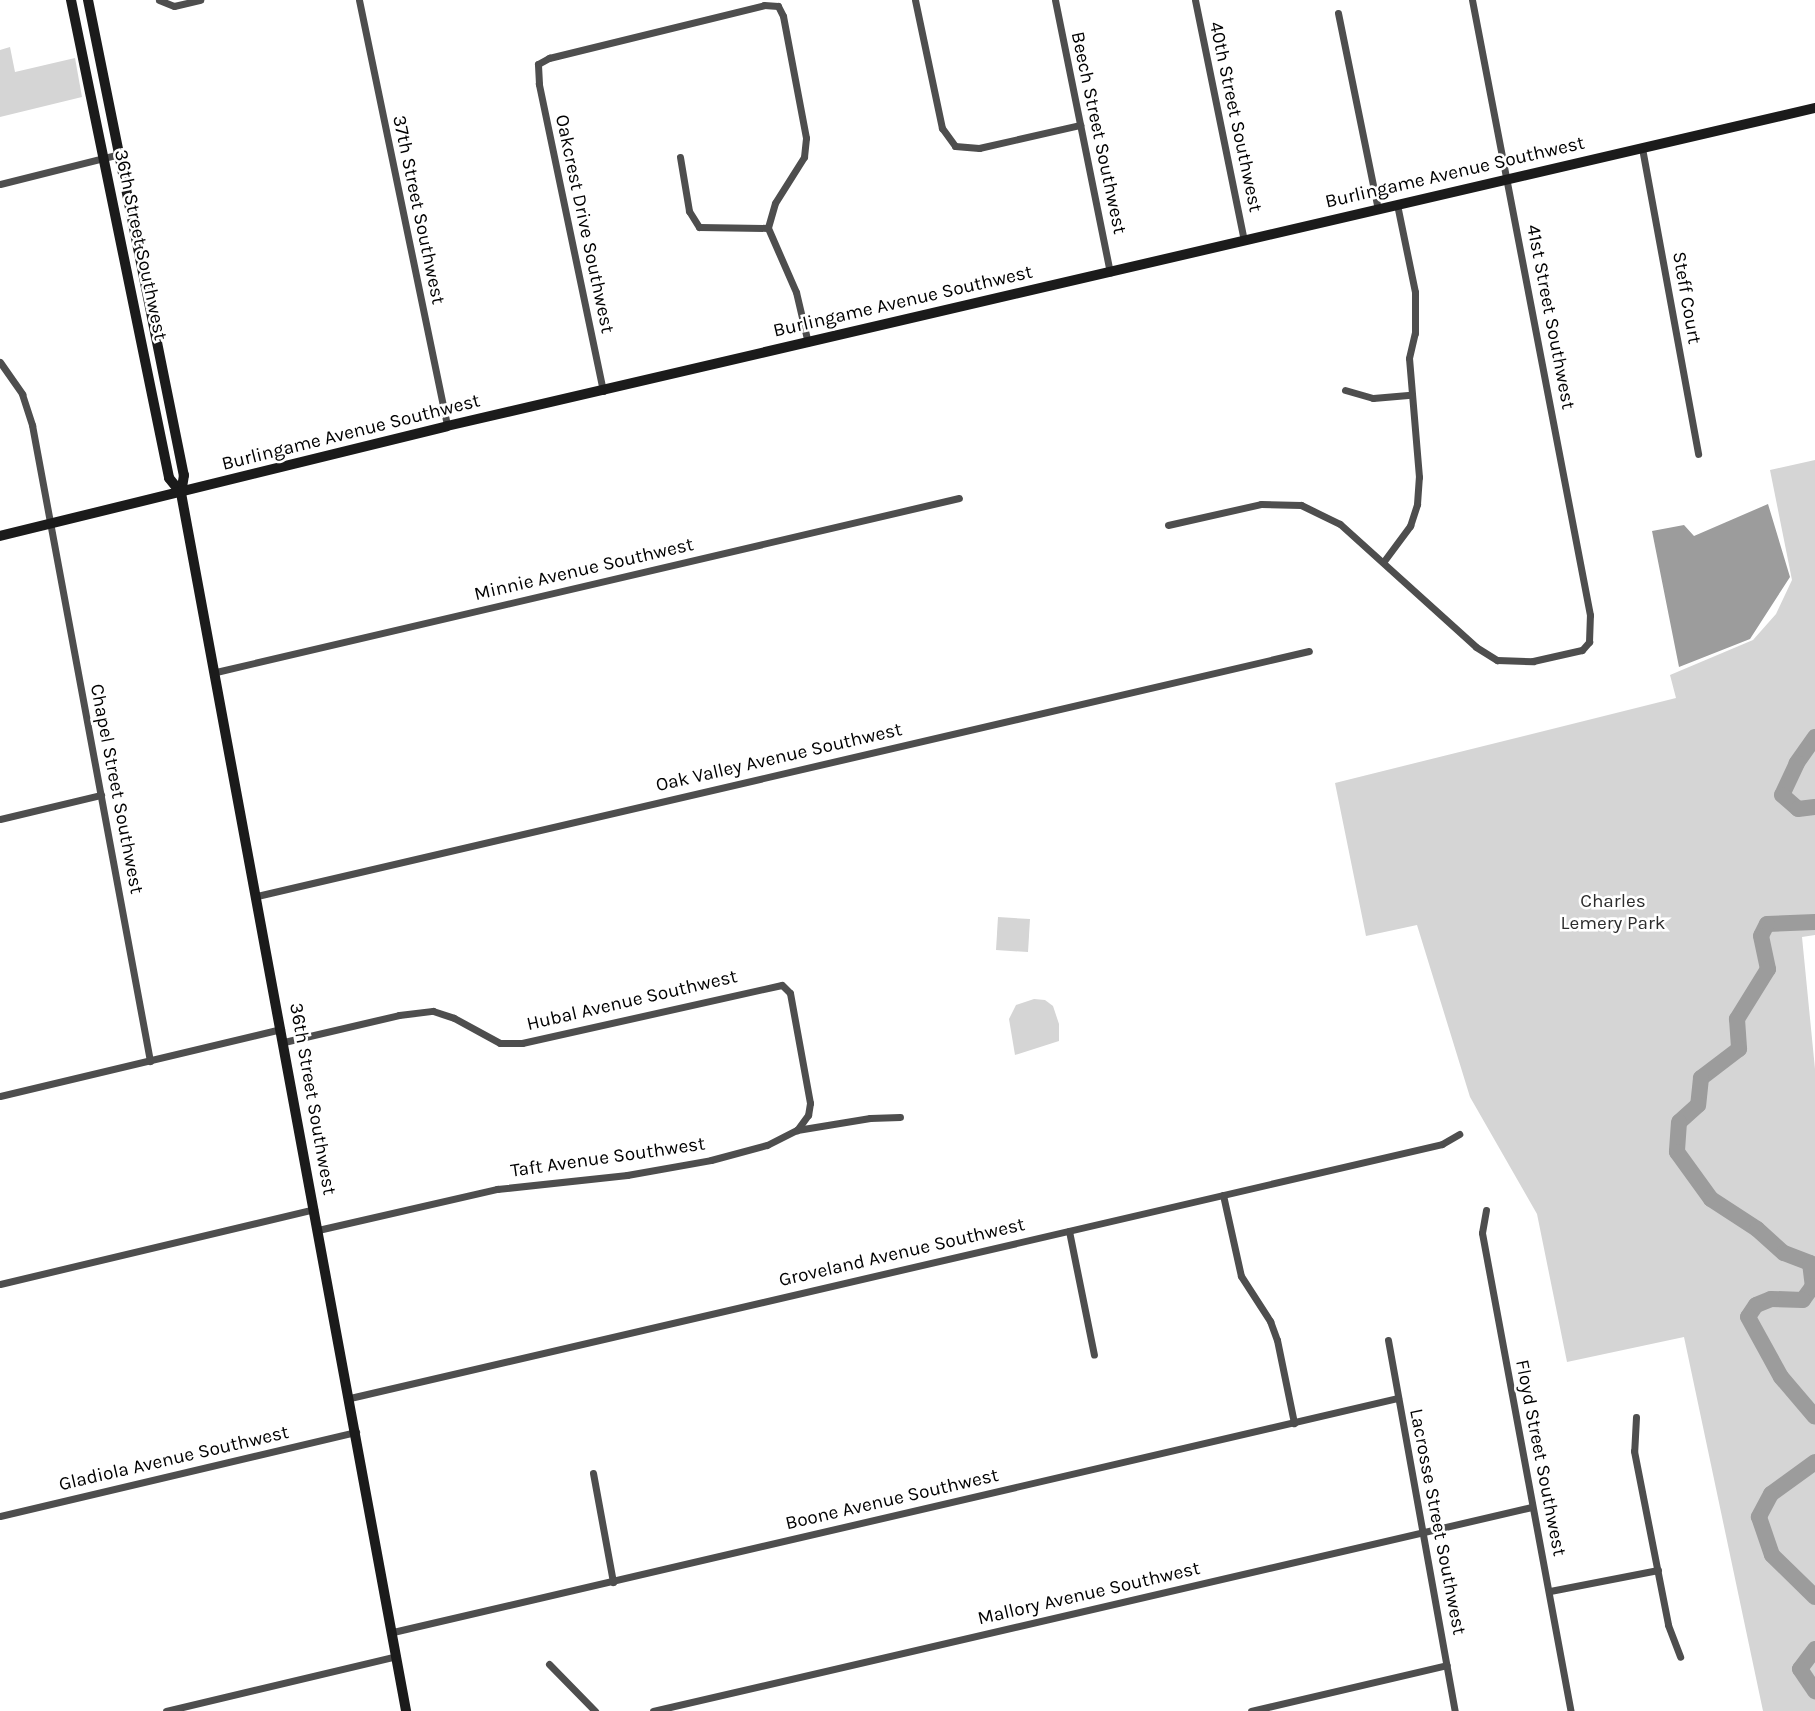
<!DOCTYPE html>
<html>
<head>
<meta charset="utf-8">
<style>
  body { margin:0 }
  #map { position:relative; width:1815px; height:1711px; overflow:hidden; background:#fff; font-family:Karla,sans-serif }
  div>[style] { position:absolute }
  .green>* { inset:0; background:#d5d5d5 }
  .water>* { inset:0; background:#9c9c9c }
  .river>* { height:16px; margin:-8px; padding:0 8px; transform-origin:8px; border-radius:8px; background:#9c9c9c }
  .street>* { height:7px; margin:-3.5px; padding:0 3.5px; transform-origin:3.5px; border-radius:3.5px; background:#4e4e4e }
  .secondary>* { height:10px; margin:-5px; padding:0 5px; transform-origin:5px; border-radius:5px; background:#1b1b1b }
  span { translate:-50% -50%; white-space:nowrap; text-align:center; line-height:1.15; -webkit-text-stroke:5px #fff; paint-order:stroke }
  .street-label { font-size:19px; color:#000 }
  .park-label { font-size:19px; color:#2c2c2c }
</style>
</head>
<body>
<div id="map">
  <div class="green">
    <div style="clip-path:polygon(10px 47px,15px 72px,75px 58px,82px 97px,0 117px,0 50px)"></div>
    <div style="clip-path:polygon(1815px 460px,1815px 935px,1802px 937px,1815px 1069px,1815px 1711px,1763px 1711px,1684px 1337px,1567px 1362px,1537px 1214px,1470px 1097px,1417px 925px,1366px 936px,1335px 783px,1676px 698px,1670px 675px,1753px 640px,1776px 614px,1792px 580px,1770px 470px)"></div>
    <div style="clip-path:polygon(998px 917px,1030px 919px,1028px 952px,996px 950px)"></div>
    <div style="clip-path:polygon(1034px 999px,1045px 1000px,1053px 1006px,1059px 1024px,1059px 1041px,1015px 1055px,1009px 1019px,1016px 1005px)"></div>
  </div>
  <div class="water">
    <div style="clip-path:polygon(1768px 504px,1790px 577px,1750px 639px,1679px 667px,1652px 531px,1684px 525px,1694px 536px)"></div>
  </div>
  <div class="river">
    <div style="left:1815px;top:737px;width:32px;rotate:125deg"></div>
    <div style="left:1797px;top:763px;width:35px;rotate:115deg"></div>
    <div style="left:1782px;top:795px;width:21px;rotate:41deg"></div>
    <div style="left:1798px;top:809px;width:17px;rotate:-7deg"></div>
    <div style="left:1815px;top:922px;width:48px;rotate:177.6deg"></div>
    <div style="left:1767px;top:924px;width:13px;rotate:117deg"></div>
    <div style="left:1761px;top:936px;width:34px;rotate:78deg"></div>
    <div style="left:1768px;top:969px;width:59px;rotate:121.8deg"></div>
    <div style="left:1737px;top:1019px;width:30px;rotate:86deg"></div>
    <div style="left:1739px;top:1049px;width:48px;rotate:142.7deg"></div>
    <div style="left:1701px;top:1078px;width:27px;rotate:96deg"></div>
    <div style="left:1698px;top:1105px;width:25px;rotate:138deg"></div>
    <div style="left:1679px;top:1122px;width:30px;rotate:94deg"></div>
    <div style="left:1677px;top:1152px;width:58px;rotate:54.1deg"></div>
    <div style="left:1711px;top:1199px;width:55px;rotate:33.1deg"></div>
    <div style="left:1757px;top:1229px;width:36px;rotate:42deg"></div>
    <div style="left:1784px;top:1253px;width:28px;rotate:21deg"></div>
    <div style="left:1810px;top:1263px;width:23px;rotate:83deg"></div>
    <div style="left:1813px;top:1286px;width:17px;rotate:126deg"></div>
    <div style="left:1803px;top:1300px;width:32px;rotate:-178deg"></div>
    <div style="left:1771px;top:1299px;width:16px;rotate:158deg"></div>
    <div style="left:1756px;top:1305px;width:14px;rotate:124deg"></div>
    <div style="left:1748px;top:1317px;width:68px;rotate:61.2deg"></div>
    <div style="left:1781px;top:1377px;width:52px;rotate:49.6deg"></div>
    <div style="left:1815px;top:1462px;width:54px;rotate:144deg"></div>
    <div style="left:1771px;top:1494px;width:26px;rotate:118deg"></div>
    <div style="left:1759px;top:1517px;width:40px;rotate:71.1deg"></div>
    <div style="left:1772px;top:1555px;width:60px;rotate:44.3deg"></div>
    <div style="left:1815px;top:1649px;width:25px;rotate:127deg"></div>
    <div style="left:1800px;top:1669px;width:27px;rotate:56deg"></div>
  </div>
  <div class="street">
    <div style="left:159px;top:0;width:16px;rotate:22deg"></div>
    <div style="left:174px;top:6px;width:27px;rotate:-13deg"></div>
    <div style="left:359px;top:0;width:435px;rotate:78.3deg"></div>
    <div style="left:915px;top:0;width:131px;rotate:78.1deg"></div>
    <div style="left:942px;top:128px;width:22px;rotate:54deg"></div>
    <div style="left:955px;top:146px;width:24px;rotate:5deg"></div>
    <div style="left:979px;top:148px;width:104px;rotate:-12.8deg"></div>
    <div style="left:1055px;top:0;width:278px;rotate:78.6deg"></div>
    <div style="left:1195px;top:0;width:246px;rotate:78.5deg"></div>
    <div style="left:1338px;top:13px;width:200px;rotate:78.5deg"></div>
    <div style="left:1642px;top:148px;width:311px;rotate:79.6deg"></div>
    <div style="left:680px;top:157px;width:55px;rotate:80.5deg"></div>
    <div style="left:689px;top:211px;width:19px;rotate:58deg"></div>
    <div style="left:699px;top:227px;width:69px;rotate:0.8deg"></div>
    <div style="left:0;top:184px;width:123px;rotate:-14.1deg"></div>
    <div style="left:0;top:362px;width:39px;rotate:55deg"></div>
    <div style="left:22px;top:394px;width:33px;rotate:72deg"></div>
    <div style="left:32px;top:425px;width:647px;rotate:79.49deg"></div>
    <div style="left:1345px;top:390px;width:29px;rotate:16deg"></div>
    <div style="left:1373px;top:398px;width:38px;rotate:-5deg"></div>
    <div style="left:603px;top:391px;width:314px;rotate:-101.8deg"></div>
    <div style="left:539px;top:84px;width:20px;rotate:-93deg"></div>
    <div style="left:538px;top:64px;width:13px;rotate:-29deg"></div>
    <div style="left:549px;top:58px;width:221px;rotate:-13.8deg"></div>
    <div style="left:764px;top:5px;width:14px;rotate:4deg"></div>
    <div style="left:778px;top:6px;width:11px;rotate:63deg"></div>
    <div style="left:783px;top:16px;width:124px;rotate:79.3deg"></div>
    <div style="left:806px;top:138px;width:19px;rotate:96deg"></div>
    <div style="left:804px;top:157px;width:54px;rotate:122.2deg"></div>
    <div style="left:775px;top:203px;width:26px;rotate:106deg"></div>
    <div style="left:768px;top:228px;width:70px;rotate:66.4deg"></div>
    <div style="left:796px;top:292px;width:52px;rotate:76.8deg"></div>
    <div style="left:1168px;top:525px;width:95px;rotate:-12.7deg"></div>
    <div style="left:1261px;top:504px;width:40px;rotate:1.4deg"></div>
    <div style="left:1301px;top:505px;width:43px;rotate:26deg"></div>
    <div style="left:1340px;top:524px;width:183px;rotate:42.1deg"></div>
    <div style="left:1476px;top:647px;width:25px;rotate:32deg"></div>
    <div style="left:1497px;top:660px;width:36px;rotate:2deg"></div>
    <div style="left:1533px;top:661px;width:50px;rotate:-12.7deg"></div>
    <div style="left:1582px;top:650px;width:11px;rotate:-49deg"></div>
    <div style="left:1589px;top:642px;width:27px;rotate:-88deg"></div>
    <div style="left:1590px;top:615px;width:626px;rotate:-100.86deg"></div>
    <div style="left:1384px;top:561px;width:44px;rotate:-53.4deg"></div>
    <div style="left:1410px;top:526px;width:23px;rotate:-72deg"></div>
    <div style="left:1417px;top:504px;width:27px;rotate:-86deg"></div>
    <div style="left:1419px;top:477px;width:119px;rotate:-94.8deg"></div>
    <div style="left:1409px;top:358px;width:26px;rotate:-77deg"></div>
    <div style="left:1415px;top:333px;width:41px;rotate:-90deg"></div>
    <div style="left:1415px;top:292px;width:90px;rotate:-101.6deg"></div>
    <div style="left:216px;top:672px;width:763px;rotate:-13.18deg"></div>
    <div style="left:0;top:819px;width:104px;rotate:-13.4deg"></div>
    <div style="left:257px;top:896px;width:1080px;rotate:-13.11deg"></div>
    <div style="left:284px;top:1042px;width:118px;rotate:-13.2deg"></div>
    <div style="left:399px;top:1015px;width:34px;rotate:-7deg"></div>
    <div style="left:433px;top:1011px;width:22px;rotate:18deg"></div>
    <div style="left:454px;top:1018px;width:52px;rotate:28.5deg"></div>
    <div style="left:500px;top:1043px;width:22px"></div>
    <div style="left:522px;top:1043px;width:266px;rotate:-12.6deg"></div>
    <div style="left:782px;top:985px;width:11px;rotate:45deg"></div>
    <div style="left:790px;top:993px;width:112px;rotate:79.7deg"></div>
    <div style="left:810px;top:1103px;width:12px;rotate:99deg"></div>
    <div style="left:808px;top:1115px;width:19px;rotate:126deg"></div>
    <div style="left:0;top:1096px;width:289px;rotate:-13.4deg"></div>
    <div style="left:1223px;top:1195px;width:83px;rotate:77.5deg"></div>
    <div style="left:1241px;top:1276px;width:54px;rotate:57.2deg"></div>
    <div style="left:1270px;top:1321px;width:20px;rotate:70deg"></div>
    <div style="left:1277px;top:1340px;width:85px;rotate:78.4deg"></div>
    <div style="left:1486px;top:1210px;width:23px;rotate:100deg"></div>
    <div style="left:1482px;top:1233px;width:486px;rotate:79.5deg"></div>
    <div style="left:318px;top:1230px;width:184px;rotate:-12.9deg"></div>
    <div style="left:497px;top:1189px;width:131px;rotate:-6.1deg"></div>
    <div style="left:627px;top:1175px;width:85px;rotate:-10.1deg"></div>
    <div style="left:711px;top:1160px;width:58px;rotate:-15deg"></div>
    <div style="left:767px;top:1145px;width:34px;rotate:-27deg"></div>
    <div style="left:797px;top:1130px;width:74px;rotate:-9.3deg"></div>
    <div style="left:870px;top:1118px;width:30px;rotate:-2deg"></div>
    <div style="left:1069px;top:1231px;width:126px;rotate:78.6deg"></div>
    <div style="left:0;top:1284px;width:323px;rotate:-13.4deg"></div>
    <div style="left:1388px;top:1340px;width:377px;rotate:79.8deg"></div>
    <div style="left:350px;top:1398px;width:1121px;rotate:-13.09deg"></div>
    <div style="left:1442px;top:1144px;width:20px;rotate:-30deg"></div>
    <div style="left:1636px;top:1417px;width:34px;rotate:93deg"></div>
    <div style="left:1634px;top:1451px;width:177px;rotate:78.9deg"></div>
    <div style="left:1668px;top:1625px;width:34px;rotate:69deg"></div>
    <div style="left:593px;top:1473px;width:111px;rotate:79.6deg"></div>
    <div style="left:0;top:1516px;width:366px;rotate:-13.3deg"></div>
    <div style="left:1550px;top:1591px;width:110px;rotate:-11deg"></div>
    <div style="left:393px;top:1632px;width:1032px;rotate:-13.11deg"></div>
    <div style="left:549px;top:1664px;width:66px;rotate:45.6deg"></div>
    <div style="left:166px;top:1711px;width:237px;rotate:-13.4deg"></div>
    <div style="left:653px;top:1711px;width:902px;rotate:-13.07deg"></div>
    <div style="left:1251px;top:1711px;width:201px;rotate:-13.2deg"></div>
  </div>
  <div class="secondary">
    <div style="left:71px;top:0;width:488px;rotate:78.4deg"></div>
    <div style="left:169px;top:478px;width:19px;rotate:51deg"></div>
    <div style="left:88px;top:0;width:485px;rotate:78.6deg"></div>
    <div style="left:184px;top:475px;width:18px;rotate:99deg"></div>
    <div style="left:181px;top:493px;width:1239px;rotate:79.53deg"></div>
    <div style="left:0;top:536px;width:460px;rotate:-13.8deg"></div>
    <div style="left:447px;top:426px;width:1404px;rotate:-13.09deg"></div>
  </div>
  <div class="street-label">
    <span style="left:1235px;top:117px;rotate:78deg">40th Street Southwest</span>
    <span style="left:1098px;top:133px;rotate:78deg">Beech Street Southwest</span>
    <span style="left:1455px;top:173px;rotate:-13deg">Burlingame Avenue Southwest</span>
    <span style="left:418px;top:210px;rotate:78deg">37th Street Southwest</span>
    <span style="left:584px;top:224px;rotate:78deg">Oakcrest Drive Southwest</span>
    <span style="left:140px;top:245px;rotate:78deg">36th Street Southwest</span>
    <span style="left:1686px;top:298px;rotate:80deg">Steff Court</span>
    <span style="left:903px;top:302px;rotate:-13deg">Burlingame Avenue Southwest</span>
    <span style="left:1550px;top:317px;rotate:79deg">41st Street Southwest</span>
    <span style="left:351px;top:433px;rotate:-14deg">Burlingame Avenue Southwest</span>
    <span style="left:584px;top:570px;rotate:-13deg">Minnie Avenue Southwest</span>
    <span style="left:779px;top:758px;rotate:-13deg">Oak Valley Avenue Southwest</span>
    <span style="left:116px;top:789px;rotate:79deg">Chapel Street Southwest</span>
    <span style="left:632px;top:1001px;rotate:-13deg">Hubal Avenue Southwest</span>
    <span style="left:312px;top:1099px;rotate:80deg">36th Street Southwest</span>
    <span style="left:608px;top:1158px;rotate:-8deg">Taft Avenue Southwest</span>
    <span style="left:902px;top:1253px;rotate:-13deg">Groveland Avenue Southwest</span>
    <span style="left:1540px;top:1458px;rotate:79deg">Floyd Street Southwest</span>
    <span style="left:174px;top:1459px;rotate:-13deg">Gladiola Avenue Southwest</span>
    <span style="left:892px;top:1500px;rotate:-13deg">Boone Avenue Southwest</span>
    <span style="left:1437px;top:1522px;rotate:79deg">Lacrosse Street Southwest</span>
    <span style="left:1089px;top:1594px;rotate:-13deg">Mallory Avenue Southwest</span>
  </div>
  <div class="park-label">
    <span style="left:1613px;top:913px">Charles<br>Lemery Park</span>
  </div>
</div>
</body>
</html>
